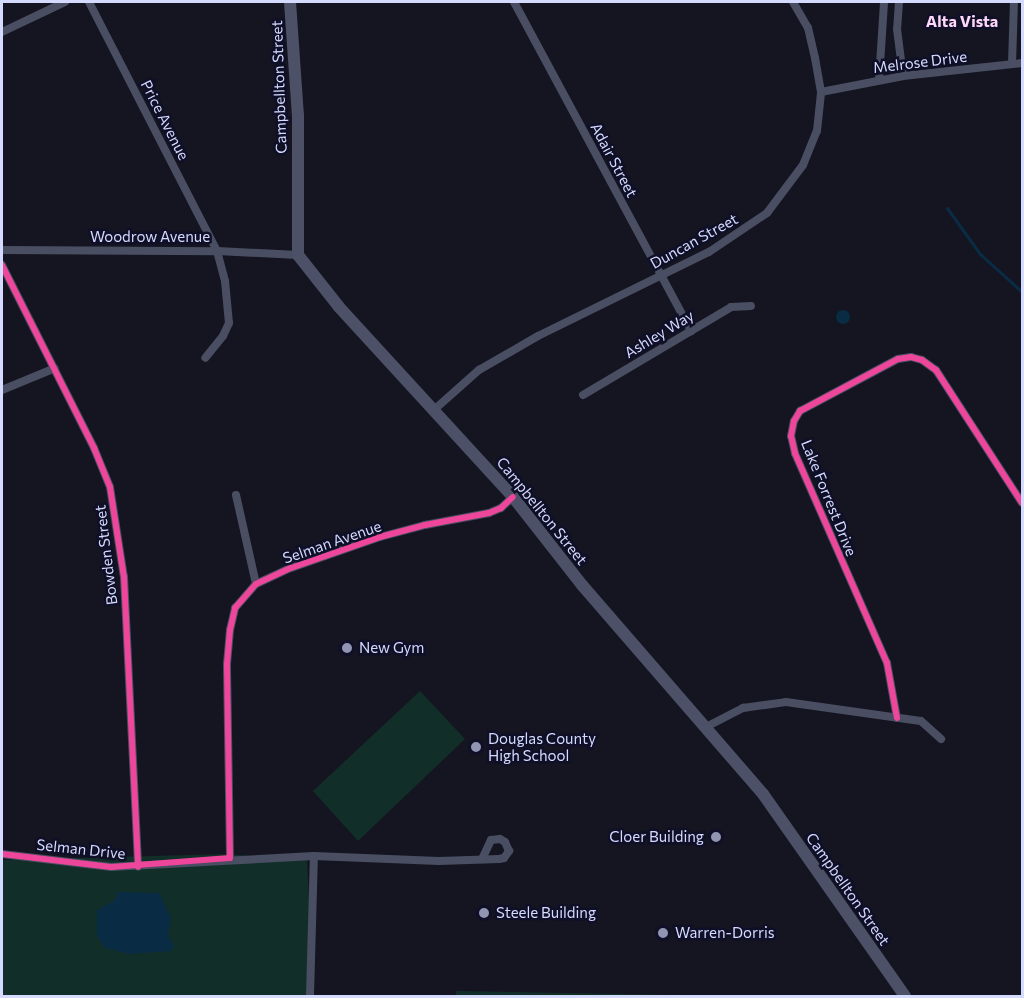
<!DOCTYPE html>
<html>
<head>
<meta charset="utf-8">
<style>
  body { margin:0 }
  #map { position:relative; width:1024px; height:998px; overflow:hidden; background:#151521; font-family:Commissioner,sans-serif }
  div>[style] { position:absolute }
  .green>* { inset:0; background:#122e28 }
  .water>* { inset:0; background:#092c44 }
  .round { border-radius:50% }
  .stream>* { height:3px; margin:-1.5px; padding:0 1.5px; transform-origin:1.5px; border-radius:1.5px; background:#092c44 }
  .minor>* { height:8px; margin:-4px; padding:0 4px; transform-origin:4px; border-radius:4px; background:#494e62 }
  .secondary>* { height:12px; margin:-6px; padding:0 6px; transform-origin:6px; border-radius:6px; background:#4c5168 }
  .cycleway>* { height:6px; margin:-3px; padding:0 3px; transform-origin:3px; border-radius:3px; background:#ed469a }
  .dots>* { width:16px; height:16px; translate:-50% -50%; box-sizing:border-box; border:3px solid #0f1027; border-radius:50% }
  span { translate:-50% -50%; white-space:nowrap; text-align:center; line-height:1.15; -webkit-text-stroke:5px #0f1027; paint-order:stroke }
  .street-label { font-size:15px; color:#d5daff }
  .poi-label { font-size:15px; color:#d5daff }
  .left { translate:0 -50%; text-align:left }
  .right { translate:-100% -50%; text-align:right }
  .neighbourhood-label { font-size:16px; color:#ffd7fa; font-weight:700 }
  .frame { position:absolute; inset:0; border:3px solid #d5daff; pointer-events:none }
</style>
</head>
<body>
<div id="map">
  <div class="green">
    <div style="clip-path:polygon(420px 691px,465px 739px,358px 841px,313px 791px)"></div>
    <div style="clip-path:polygon(228px 854px,307px 860px,311px 944px,309px 996px,2px 996px,2px 860px)"></div>
    <div style="clip-path:polygon(456px 991px,684px 995px,684px 996px,456px 996px)"></div>
  </div>
  <div class="water">
    <div class="round" style="left:836px;top:310px;width:14px;height:14px"></div>
    <div style="clip-path:polygon(118px 892px,159px 893px,171px 918px,168px 936px,174px 946px,171px 951px,128px 954px,105px 948px,97px 936px,97px 910px,114px 901px)"></div>
  </div>
  <div class="stream">
    <div style="left:947px;top:208px;width:57px;rotate:54.3deg"></div>
    <div style="left:980px;top:254px;width:57px;rotate:42.1deg"></div>
  </div>
  <div class="minor">
    <div style="left:89px;top:2px;width:280px;rotate:62.8deg"></div>
    <div style="left:217px;top:251px;width:31px;rotate:75deg"></div>
    <div style="left:225px;top:281px;width:42px;rotate:84.6deg"></div>
    <div style="left:229px;top:323px;width:14px;rotate:115deg"></div>
    <div style="left:223px;top:336px;width:28px;rotate:129deg"></div>
    <div style="left:514px;top:2px;width:374px;rotate:61.7deg"></div>
    <div style="left:899px;top:2px;width:27px;rotate:94deg"></div>
    <div style="left:897px;top:29px;width:47px;rotate:82.7deg"></div>
    <div style="left:2px;top:32px;width:70px;rotate:-25.5deg"></div>
    <div style="left:1012px;top:64px;width:62px;rotate:-88.2deg"></div>
    <div style="left:879px;top:80px;width:78px;rotate:-86.3deg"></div>
    <div style="left:821px;top:92px;width:84px;rotate:-11deg"></div>
    <div style="left:903px;top:76px;width:120px;rotate:-6.2deg"></div>
    <div style="left:2px;top:250px;width:215px;rotate:0.3deg"></div>
    <div style="left:217px;top:251px;width:81px;rotate:2.8deg"></div>
    <div style="left:2px;top:265px;width:205px;rotate:63.3deg"></div>
    <div style="left:94px;top:448px;width:42px;rotate:67.7deg"></div>
    <div style="left:110px;top:487px;width:91px;rotate:81.2deg"></div>
    <div style="left:124px;top:577px;width:290px;rotate:87.2deg"></div>
    <div style="left:2px;top:390px;width:57px;rotate:-22.5deg"></div>
    <div style="left:583px;top:395px;width:172px;rotate:-30.7deg"></div>
    <div style="left:731px;top:307px;width:20px;rotate:-3deg"></div>
    <div style="left:435px;top:409px;width:59px;rotate:-41.6deg"></div>
    <div style="left:479px;top:370px;width:68px;rotate:-30deg"></div>
    <div style="left:538px;top:336px;width:191px;rotate:-26.2deg"></div>
    <div style="left:709px;top:252px;width:70px;rotate:-33.9deg"></div>
    <div style="left:767px;top:213px;width:60px;rotate:-53.1deg"></div>
    <div style="left:803px;top:165px;width:37px;rotate:-68deg"></div>
    <div style="left:817px;top:131px;width:39px;rotate:-84deg"></div>
    <div style="left:821px;top:92px;width:35px;rotate:-100deg"></div>
    <div style="left:815px;top:58px;width:31px;rotate:-103deg"></div>
    <div style="left:808px;top:28px;width:30px;rotate:-120deg"></div>
    <div style="left:236px;top:495px;width:91px;rotate:77.3deg"></div>
    <div style="left:897px;top:718px;width:56px;rotate:-100.3deg"></div>
    <div style="left:887px;top:663px;width:229px;rotate:-113.7deg"></div>
    <div style="left:795px;top:453px;width:17px;rotate:-103deg"></div>
    <div style="left:791px;top:436px;width:15px;rotate:-79deg"></div>
    <div style="left:794px;top:421px;width:12px;rotate:-59deg"></div>
    <div style="left:800px;top:411px;width:111px;rotate:-28deg"></div>
    <div style="left:898px;top:359px;width:13px;rotate:-9deg"></div>
    <div style="left:911px;top:357px;width:11px;rotate:15deg"></div>
    <div style="left:922px;top:360px;width:17px;rotate:36deg"></div>
    <div style="left:936px;top:370px;width:158px;rotate:57.1deg"></div>
    <div style="left:706px;top:727px;width:42px;rotate:-27.2deg"></div>
    <div style="left:743px;top:708px;width:43px;rotate:-7.9deg"></div>
    <div style="left:786px;top:702px;width:136px;rotate:8deg"></div>
    <div style="left:921px;top:721px;width:27px;rotate:42deg"></div>
    <div style="left:2px;top:854px;width:110px;rotate:6.8deg"></div>
    <div style="left:111px;top:867px;width:203px;rotate:-3.1deg"></div>
    <div style="left:314px;top:856px;width:125px;rotate:2.3deg"></div>
    <div style="left:439px;top:861px;width:60px;rotate:-1.9deg"></div>
    <div style="left:499px;top:859px;width:5px;rotate:-11deg"></div>
    <div style="left:504px;top:858px;width:9px;rotate:-54deg"></div>
    <div style="left:509px;top:851px;width:10px;rotate:-114deg"></div>
    <div style="left:505px;top:842px;width:6px;rotate:-149deg"></div>
    <div style="left:500px;top:839px;width:9px;rotate:174deg"></div>
    <div style="left:491px;top:840px;width:21px;rotate:115deg"></div>
    <div style="left:230px;top:858px;width:194px;rotate:-90.9deg"></div>
    <div style="left:227px;top:664px;width:34px;rotate:-85deg"></div>
    <div style="left:230px;top:630px;width:23px;rotate:-77deg"></div>
    <div style="left:235px;top:608px;width:32px;rotate:-49deg"></div>
    <div style="left:256px;top:584px;width:38px;rotate:-25deg"></div>
    <div style="left:291px;top:568px;width:94px;rotate:-19.2deg"></div>
    <div style="left:380px;top:537px;width:47px;rotate:-14.9deg"></div>
    <div style="left:425px;top:525px;width:65px;rotate:-10.6deg"></div>
    <div style="left:489px;top:513px;width:13px;rotate:-23deg"></div>
    <div style="left:501px;top:508px;width:16px;rotate:-43deg"></div>
    <div style="left:310px;top:996px;width:140px;rotate:-88.4deg"></div>
  </div>
  <div class="secondary">
    <div style="left:290px;top:2px;width:113px;rotate:86deg"></div>
    <div style="left:298px;top:115px;width:140px;rotate:90deg"></div>
    <div style="left:298px;top:255px;width:66px;rotate:51.7deg"></div>
    <div style="left:339px;top:307px;width:258px;rotate:47.5deg"></div>
    <div style="left:513px;top:497px;width:112px;rotate:51.9deg"></div>
    <div style="left:582px;top:585px;width:276px;rotate:49.1deg"></div>
    <div style="left:763px;top:794px;width:247px;rotate:54.9deg"></div>
  </div>
  <div class="cycleway">
    <div style="left:2px;top:265px;width:205px;rotate:63.3deg"></div>
    <div style="left:94px;top:448px;width:42px;rotate:67.7deg"></div>
    <div style="left:110px;top:487px;width:91px;rotate:81.2deg"></div>
    <div style="left:124px;top:577px;width:290px;rotate:87.2deg"></div>
    <div style="left:897px;top:718px;width:56px;rotate:-100.3deg"></div>
    <div style="left:887px;top:663px;width:229px;rotate:-113.7deg"></div>
    <div style="left:795px;top:453px;width:17px;rotate:-103deg"></div>
    <div style="left:791px;top:436px;width:15px;rotate:-79deg"></div>
    <div style="left:794px;top:421px;width:12px;rotate:-59deg"></div>
    <div style="left:800px;top:411px;width:111px;rotate:-28deg"></div>
    <div style="left:898px;top:359px;width:13px;rotate:-9deg"></div>
    <div style="left:911px;top:357px;width:11px;rotate:15deg"></div>
    <div style="left:922px;top:360px;width:17px;rotate:36deg"></div>
    <div style="left:936px;top:370px;width:158px;rotate:57.1deg"></div>
    <div style="left:2px;top:854px;width:110px;rotate:6.8deg"></div>
    <div style="left:111px;top:867px;width:119px;rotate:-4.3deg"></div>
    <div style="left:230px;top:858px;width:194px;rotate:-90.9deg"></div>
    <div style="left:227px;top:664px;width:34px;rotate:-85deg"></div>
    <div style="left:230px;top:630px;width:23px;rotate:-77deg"></div>
    <div style="left:235px;top:608px;width:32px;rotate:-49deg"></div>
    <div style="left:256px;top:584px;width:38px;rotate:-25deg"></div>
    <div style="left:291px;top:568px;width:94px;rotate:-19.2deg"></div>
    <div style="left:380px;top:537px;width:47px;rotate:-14.9deg"></div>
    <div style="left:425px;top:525px;width:65px;rotate:-10.6deg"></div>
    <div style="left:489px;top:513px;width:13px;rotate:-23deg"></div>
    <div style="left:501px;top:508px;width:16px;rotate:-43deg"></div>
  </div>
  <div class="dots">
    <div style="left:347px;top:648px;background:#9295b1"></div>
    <div style="left:476px;top:747px;background:#9295b1"></div>
    <div style="left:716px;top:837px;background:#9295b1"></div>
    <div style="left:484px;top:913px;background:#9295b1"></div>
    <div style="left:663px;top:933px;background:#9295b1"></div>
  </div>
  <div class="street-label">
    <span style="left:920px;top:62px;rotate:-7deg">Melrose Drive</span>
    <span style="left:279px;top:87px;rotate:-92deg">Campbellton Street</span>
    <span style="left:165px;top:120px;rotate:63deg">Price Avenue</span>
    <span style="left:614px;top:160px;rotate:62deg">Adair Street</span>
    <span style="left:150px;top:237px">Woodrow Avenue</span>
    <span style="left:694px;top:241px;rotate:-29deg">Duncan Street</span>
    <span style="left:659px;top:334px;rotate:-31deg">Ashley Way</span>
    <span style="left:829px;top:498px;rotate:68deg">Lake Forrest Drive</span>
    <span style="left:542px;top:511px;rotate:51deg">Campbellton Street</span>
    <span style="left:332px;top:542px;rotate:-19deg">Selman Avenue</span>
    <span style="left:106px;top:555px;rotate:-97deg">Bowden Street</span>
    <span style="left:81px;top:849px;rotate:6deg">Selman Drive</span>
    <span style="left:848px;top:889px;rotate:55deg">Campbellton Street</span>
  </div>
  <div class="poi-label">
    <span class="left" style="left:359px;top:648px">New Gym</span>
    <span class="left" style="left:488px;top:747px">Douglas County<br>High School</span>
    <span class="right" style="left:704px;top:837px">Cloer Building</span>
    <span class="left" style="left:496px;top:913px">Steele Building</span>
    <span class="left" style="left:675px;top:933px">Warren-Dorris</span>
  </div>
  <div class="neighbourhood-label">
    <span style="left:962px;top:21px">Alta Vista</span>
  </div>
  <div class="frame"></div>
</div>
</body>
</html>
